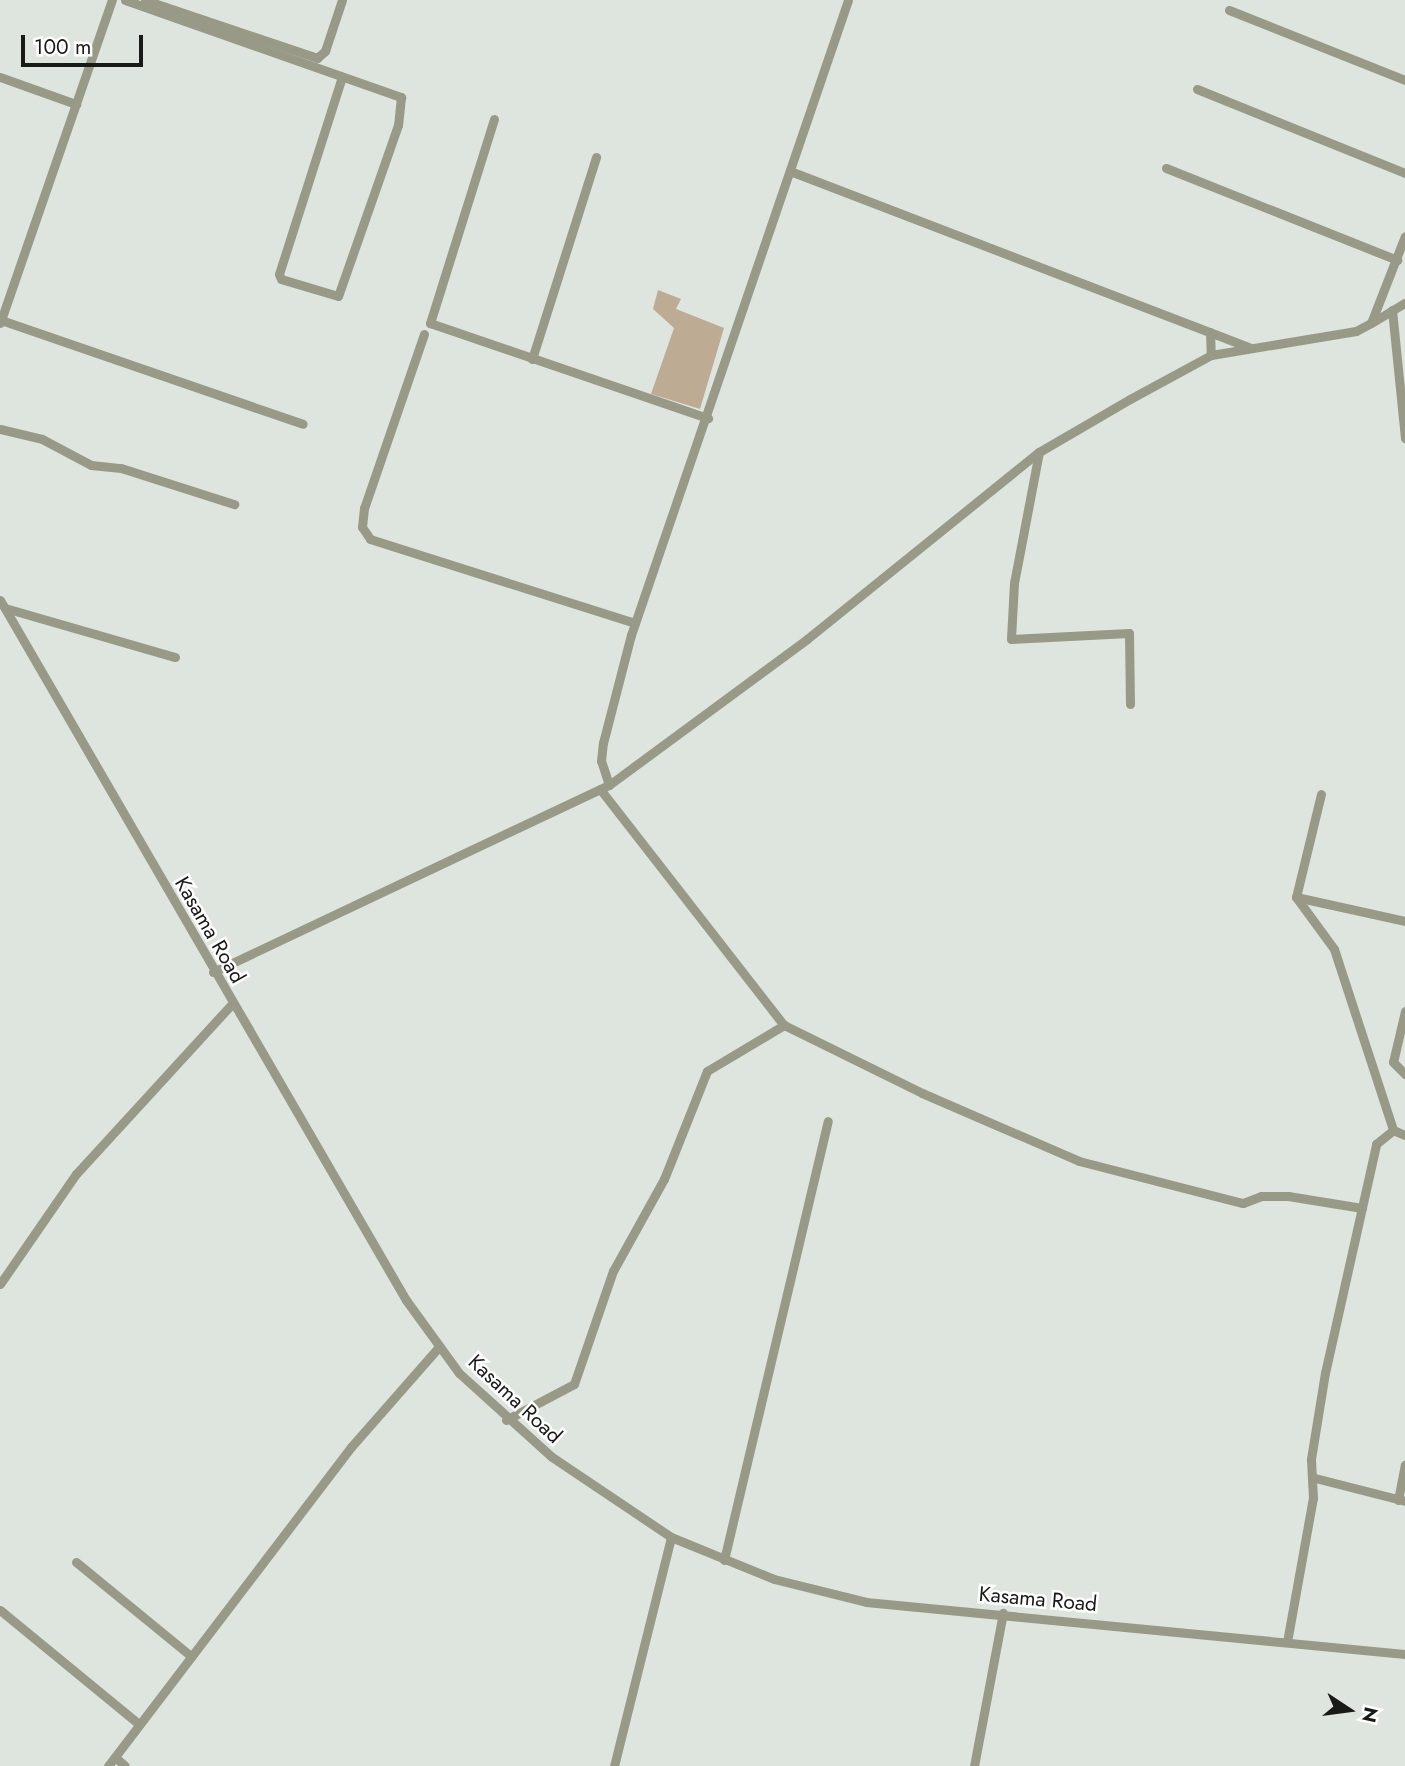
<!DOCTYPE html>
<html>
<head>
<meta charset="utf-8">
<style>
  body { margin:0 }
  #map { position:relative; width:1405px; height:1766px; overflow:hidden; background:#dee4de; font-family:Jost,sans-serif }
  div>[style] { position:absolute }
  .green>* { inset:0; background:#bdac93 }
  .minor>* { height:9px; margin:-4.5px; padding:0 4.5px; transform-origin:4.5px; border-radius:4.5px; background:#989a87 }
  span { translate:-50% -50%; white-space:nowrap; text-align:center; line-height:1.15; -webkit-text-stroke:5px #fff; paint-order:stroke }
  .street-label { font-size:21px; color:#181a18 }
  .north { position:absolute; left:1314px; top:1675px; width:70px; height:70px; -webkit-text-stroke:5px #fff; paint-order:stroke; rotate:103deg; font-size:19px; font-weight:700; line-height:28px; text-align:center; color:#181a18 }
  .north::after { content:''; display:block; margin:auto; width:24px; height:32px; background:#181a18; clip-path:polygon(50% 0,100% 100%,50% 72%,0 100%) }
  .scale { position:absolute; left:21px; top:35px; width:122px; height:32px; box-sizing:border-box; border:4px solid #181a18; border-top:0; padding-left:9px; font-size:21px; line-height:24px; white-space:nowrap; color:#181a18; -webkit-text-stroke:5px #fff; paint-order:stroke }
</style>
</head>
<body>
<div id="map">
  <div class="green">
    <div style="clip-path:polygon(658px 290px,681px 299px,676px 309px,724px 328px,700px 409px,651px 394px,674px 328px,653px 309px)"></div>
  </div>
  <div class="minor">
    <div style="left:125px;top:0;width:293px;rotate:19.4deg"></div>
    <div style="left:401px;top:97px;width:28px;rotate:96deg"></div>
    <div style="left:398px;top:125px;width:181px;rotate:109.3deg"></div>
    <div style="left:338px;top:296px;width:59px;rotate:-163.4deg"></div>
    <div style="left:281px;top:279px;width:5px;rotate:-112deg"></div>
    <div style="left:279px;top:274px;width:207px;rotate:-72.3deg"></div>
    <div style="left:145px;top:0;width:182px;rotate:18.6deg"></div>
    <div style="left:317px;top:58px;width:11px;rotate:-41deg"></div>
    <div style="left:325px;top:51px;width:54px;rotate:-71.6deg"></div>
    <div style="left:1229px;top:10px;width:189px;rotate:21.7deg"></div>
    <div style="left:0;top:77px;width:81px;rotate:19.6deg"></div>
    <div style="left:1197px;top:89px;width:224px;rotate:22deg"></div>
    <div style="left:494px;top:119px;width:214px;rotate:107.4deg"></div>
    <div style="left:430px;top:323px;width:294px;rotate:18.9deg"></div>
    <div style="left:1166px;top:168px;width:249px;rotate:21.7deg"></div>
    <div style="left:790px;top:171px;width:491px;rotate:21deg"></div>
    <div style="left:1392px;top:310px;width:129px;rotate:84.2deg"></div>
    <div style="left:1px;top:320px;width:319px;rotate:19deg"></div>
    <div style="left:1373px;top:322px;width:37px;rotate:-31deg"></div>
    <div style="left:0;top:323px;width:342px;rotate:-70.9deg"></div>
    <div style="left:1210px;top:332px;width:23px;rotate:88deg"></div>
    <div style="left:424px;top:334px;width:184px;rotate:109deg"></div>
    <div style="left:364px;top:508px;width:19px;rotate:96deg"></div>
    <div style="left:362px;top:527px;width:14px;rotate:56deg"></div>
    <div style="left:370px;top:539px;width:278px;rotate:17.6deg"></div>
    <div style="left:532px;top:359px;width:212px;rotate:-72.4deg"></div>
    <div style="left:0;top:429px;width:43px;rotate:13.4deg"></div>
    <div style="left:42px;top:439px;width:55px;rotate:28deg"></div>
    <div style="left:91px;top:465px;width:30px;rotate:6deg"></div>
    <div style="left:121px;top:468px;width:119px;rotate:17.7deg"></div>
    <div style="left:1039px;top:452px;width:133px;rotate:100.8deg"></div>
    <div style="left:1014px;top:583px;width:56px;rotate:93.1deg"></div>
    <div style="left:1011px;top:639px;width:118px;rotate:-2.9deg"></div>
    <div style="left:1129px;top:633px;width:71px;rotate:89.2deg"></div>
    <div style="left:0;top:600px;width:809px;rotate:59.89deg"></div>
    <div style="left:406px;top:1300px;width:90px;rotate:54deg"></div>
    <div style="left:459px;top:1373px;width:125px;rotate:42.1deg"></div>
    <div style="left:552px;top:1457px;width:143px;rotate:33.9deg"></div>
    <div style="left:671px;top:1537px;width:111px;rotate:22.2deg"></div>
    <div style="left:774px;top:1579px;width:95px;rotate:14deg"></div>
    <div style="left:866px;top:1602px;width:542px;rotate:5.51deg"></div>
    <div style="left:5px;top:608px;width:177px;rotate:16.1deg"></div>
    <div style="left:609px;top:785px;width:25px;rotate:-108deg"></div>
    <div style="left:601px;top:761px;width:18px;rotate:-84deg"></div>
    <div style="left:603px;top:743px;width:112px;rotate:-75.5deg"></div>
    <div style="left:631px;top:635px;width:671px;rotate:-71.13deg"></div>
    <div style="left:600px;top:789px;width:299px;rotate:52.1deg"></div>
    <div style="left:1321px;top:794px;width:106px;rotate:103.6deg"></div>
    <div style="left:1296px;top:897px;width:64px;rotate:53.8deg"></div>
    <div style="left:1334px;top:949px;width:190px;rotate:71.9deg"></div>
    <div style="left:1393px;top:1130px;width:13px;rotate:23deg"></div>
    <div style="left:1296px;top:897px;width:112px;rotate:12.4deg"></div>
    <div style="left:213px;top:972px;width:438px;rotate:-25.3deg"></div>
    <div style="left:609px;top:785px;width:246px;rotate:-36.4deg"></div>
    <div style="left:807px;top:639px;width:298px;rotate:-38.9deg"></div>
    <div style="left:1039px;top:452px;width:105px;rotate:-30.2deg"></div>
    <div style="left:1130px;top:399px;width:92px;rotate:-28.5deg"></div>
    <div style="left:1211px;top:355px;width:147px;rotate:-9.4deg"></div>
    <div style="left:1356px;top:331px;width:17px;rotate:-28deg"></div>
    <div style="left:1371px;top:323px;width:93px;rotate:-68.7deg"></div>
    <div style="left:1405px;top:1011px;width:52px;rotate:103.2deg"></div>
    <div style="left:1393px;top:1062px;width:17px;rotate:45deg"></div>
    <div style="left:0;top:1284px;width:134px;rotate:-55.4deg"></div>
    <div style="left:76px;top:1174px;width:231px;rotate:-47.5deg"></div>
    <div style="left:506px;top:1420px;width:77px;rotate:-27.9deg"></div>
    <div style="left:574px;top:1384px;width:120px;rotate:-71deg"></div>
    <div style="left:613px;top:1271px;width:105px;rotate:-61deg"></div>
    <div style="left:664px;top:1179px;width:116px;rotate:-68.3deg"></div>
    <div style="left:707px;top:1071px;width:90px;rotate:-30.9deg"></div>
    <div style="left:784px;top:1025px;width:154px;rotate:26.2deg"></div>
    <div style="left:922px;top:1093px;width:171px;rotate:23.4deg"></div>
    <div style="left:1079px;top:1161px;width:169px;rotate:14.4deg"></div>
    <div style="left:1243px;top:1203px;width:19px;rotate:-21deg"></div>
    <div style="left:1261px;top:1196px;width:27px"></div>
    <div style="left:1288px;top:1196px;width:75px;rotate:9.2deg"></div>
    <div style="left:1315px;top:1478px;width:93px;rotate:14.3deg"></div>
    <div style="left:1398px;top:1500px;width:36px;rotate:-79deg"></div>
    <div style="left:724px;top:1560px;width:451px;rotate:-76.7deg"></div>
    <div style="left:76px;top:1562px;width:149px;rotate:39.3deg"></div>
    <div style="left:0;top:1610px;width:180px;rotate:39.4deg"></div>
    <div style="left:1287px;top:1642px;width:146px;rotate:-79.8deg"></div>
    <div style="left:1313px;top:1498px;width:39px;rotate:-93deg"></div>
    <div style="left:1311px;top:1459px;width:87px;rotate:-80.8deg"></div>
    <div style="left:1325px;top:1373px;width:235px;rotate:-77.4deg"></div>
    <div style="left:1376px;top:1144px;width:22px;rotate:-39deg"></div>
    <div style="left:115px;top:1757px;width:13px;rotate:42deg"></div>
    <div style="left:108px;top:1766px;width:401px;rotate:-52.7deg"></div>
    <div style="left:351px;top:1447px;width:132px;rotate:-48.7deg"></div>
    <div style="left:614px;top:1766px;width:236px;rotate:-76deg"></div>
    <div style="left:974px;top:1766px;width:156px;rotate:-79.3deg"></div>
  </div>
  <div class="street-label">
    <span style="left:210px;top:930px;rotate:60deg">Kasama Road</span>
    <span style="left:515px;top:1399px;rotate:43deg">Kasama Road</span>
    <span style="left:1038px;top:1599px;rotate:5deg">Kasama Road</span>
  </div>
  <div class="north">N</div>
  <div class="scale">100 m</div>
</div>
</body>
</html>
